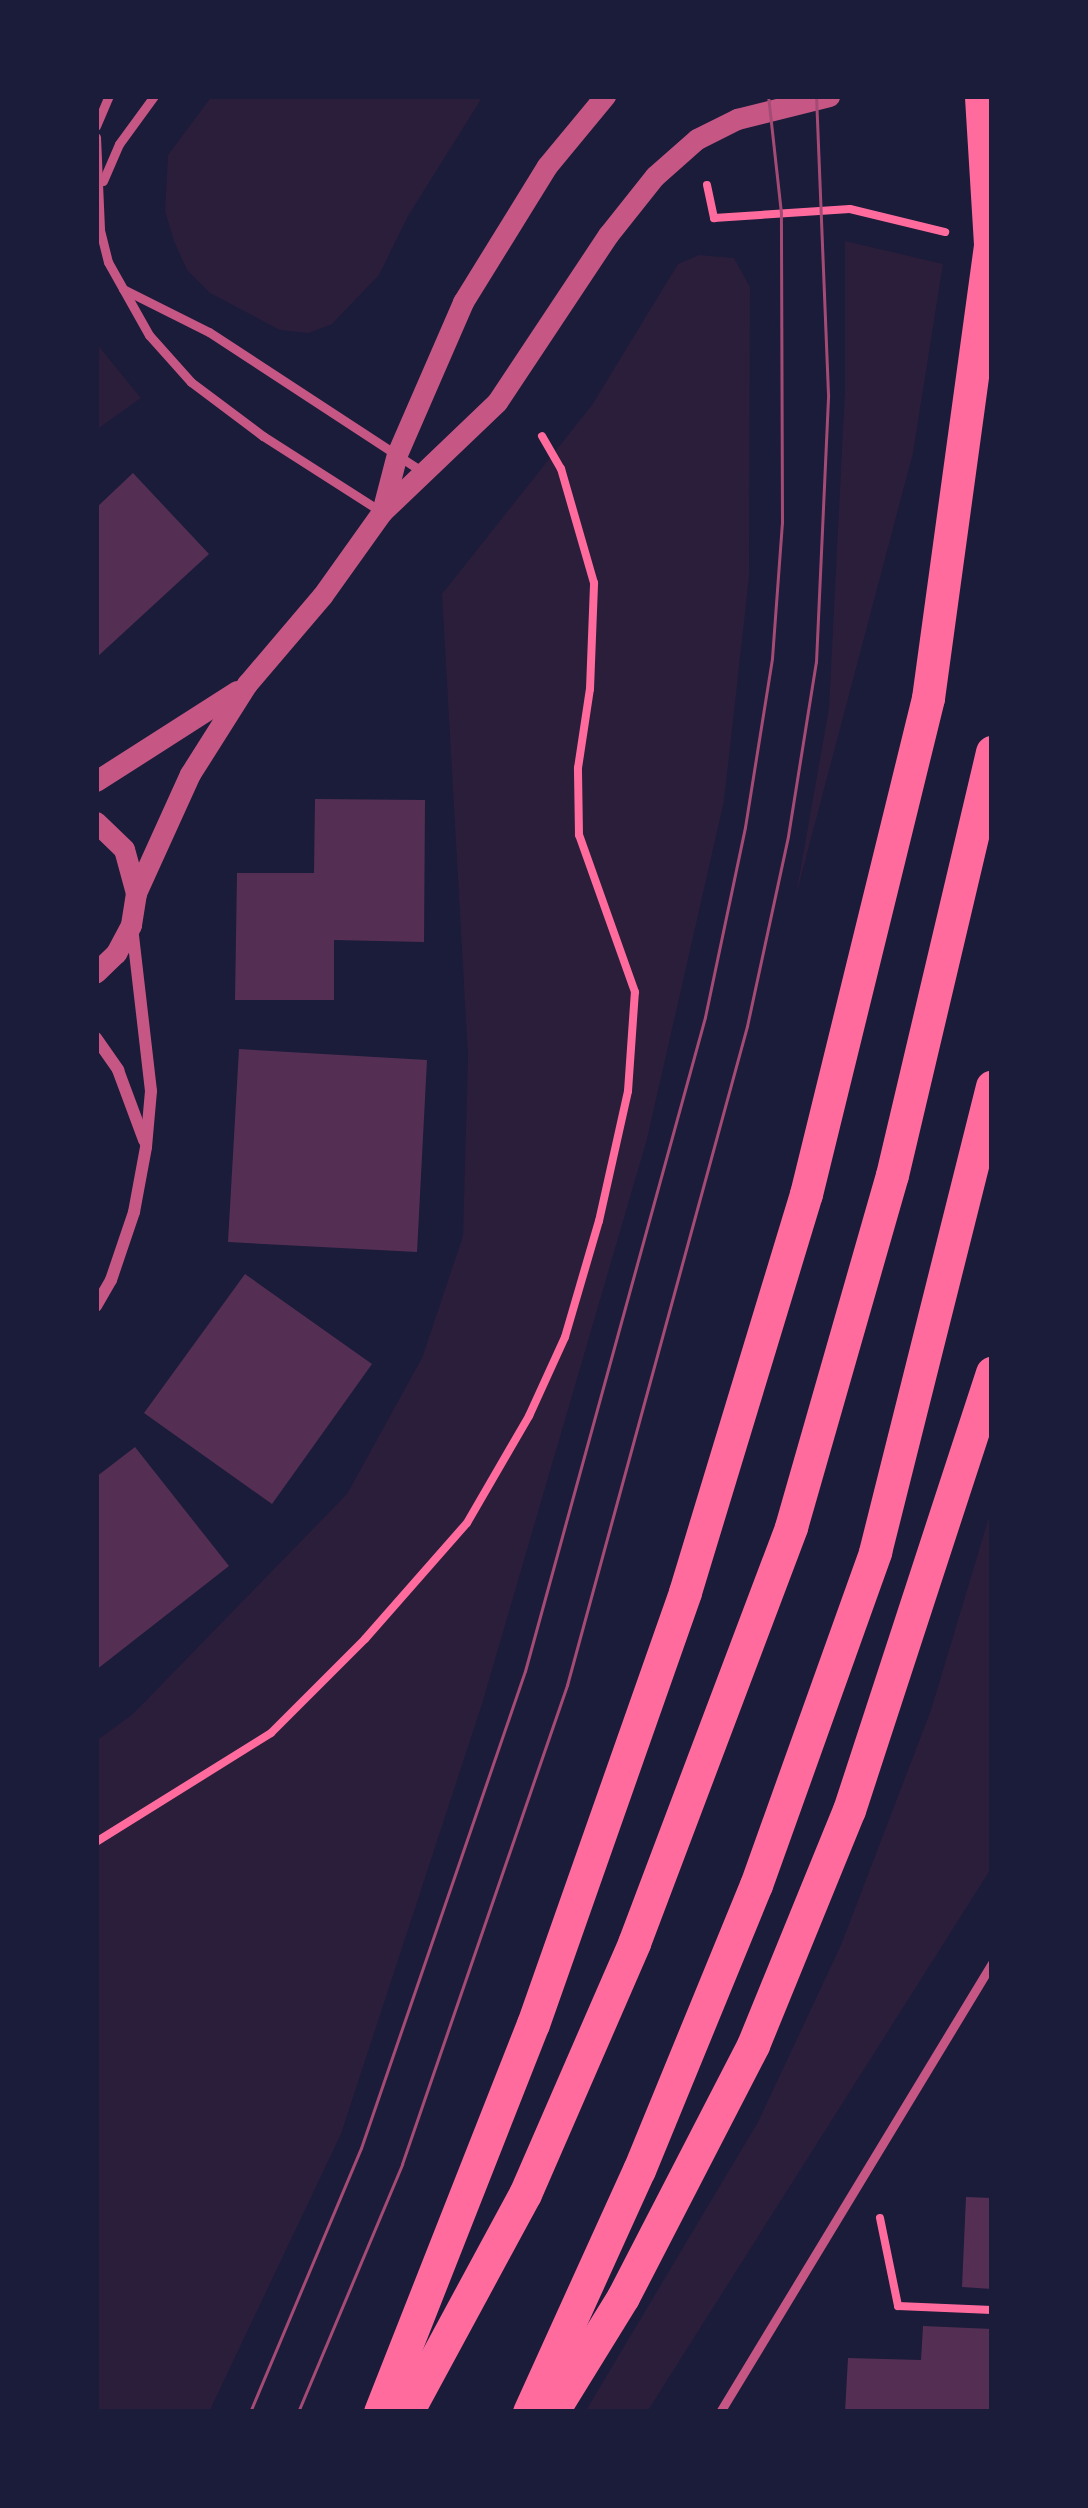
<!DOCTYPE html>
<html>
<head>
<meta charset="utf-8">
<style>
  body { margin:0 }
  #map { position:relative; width:1088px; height:2508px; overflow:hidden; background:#1b1b3a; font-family:Signika,sans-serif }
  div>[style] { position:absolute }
  .green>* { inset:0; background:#2a1e3b }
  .building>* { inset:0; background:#542f53 }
  .path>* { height:8px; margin:-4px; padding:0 4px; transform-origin:4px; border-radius:4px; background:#ff6b9d }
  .service>* { height:9px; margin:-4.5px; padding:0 4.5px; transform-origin:4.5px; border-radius:4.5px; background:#c65784 }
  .minor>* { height:12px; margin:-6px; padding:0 6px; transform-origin:6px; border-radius:6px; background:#c65784 }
  .tertiary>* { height:21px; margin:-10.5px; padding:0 10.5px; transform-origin:10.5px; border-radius:10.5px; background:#c65784 }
  .trunk>* { height:33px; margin:-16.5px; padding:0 16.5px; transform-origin:16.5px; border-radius:16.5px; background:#ff6b9d }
  .tram>* { height:3px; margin:-1.5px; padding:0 1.5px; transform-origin:1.5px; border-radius:1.5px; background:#a44b75 }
  span { translate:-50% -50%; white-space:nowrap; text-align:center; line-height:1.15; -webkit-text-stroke:9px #1b1b3a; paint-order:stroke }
  .frame { position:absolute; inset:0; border:99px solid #1b1b3a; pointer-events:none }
</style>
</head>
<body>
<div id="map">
  <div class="green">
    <div style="clip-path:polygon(212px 96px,483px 96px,408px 216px,379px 275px,332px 324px,309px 333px,280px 330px,210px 293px,187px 270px,174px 241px,165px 211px,168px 155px)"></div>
    <div style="clip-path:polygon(845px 241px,943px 264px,913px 453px,796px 895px,829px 708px,845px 390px)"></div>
    <div style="clip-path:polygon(699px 255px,734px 258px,750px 287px,749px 577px,724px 801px,647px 1139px,482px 1704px,341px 2134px,209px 2412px,96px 2412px,96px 1741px,133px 1714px,347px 1494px,422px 1358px,463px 1236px,468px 1056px,442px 594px,592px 405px,678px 264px)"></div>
    <div style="clip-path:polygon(96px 343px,141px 398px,96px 430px)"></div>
    <div style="clip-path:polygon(992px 1507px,992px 1867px,647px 2412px,585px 2412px,758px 2122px,841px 1945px,931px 1710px)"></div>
  </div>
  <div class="building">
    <div style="clip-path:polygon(133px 473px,209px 554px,96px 658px,96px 508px)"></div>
    <div style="clip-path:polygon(315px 799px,425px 800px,424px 942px,334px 940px,334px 1000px,235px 1000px,237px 873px,314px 873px)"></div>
    <div style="clip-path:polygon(239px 1049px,427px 1060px,417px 1252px,228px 1242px)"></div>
    <div style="clip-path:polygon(245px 1274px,372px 1364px,272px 1504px,144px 1413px)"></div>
    <div style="clip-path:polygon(135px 1447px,229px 1566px,96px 1670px,96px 1477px)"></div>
    <div style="clip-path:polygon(966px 2197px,992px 2198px,992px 2289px,962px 2287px)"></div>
    <div style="clip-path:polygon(923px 2326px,992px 2329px,992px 2412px,845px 2412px,848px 2358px,921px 2360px)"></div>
  </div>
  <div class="path">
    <div style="left:707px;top:185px;width:34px;rotate:78deg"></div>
    <div style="left:714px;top:218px;width:136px;rotate:-3.8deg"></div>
    <div style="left:850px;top:209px;width:98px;rotate:13.6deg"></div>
    <div style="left:96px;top:1842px;width:206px;rotate:-31.9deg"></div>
    <div style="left:271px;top:1733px;width:133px;rotate:-45deg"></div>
    <div style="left:365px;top:1639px;width:154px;rotate:-48.7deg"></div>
    <div style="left:467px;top:1523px;width:124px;rotate:-59.9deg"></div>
    <div style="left:529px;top:1416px;width:87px;rotate:-65.5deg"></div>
    <div style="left:565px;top:1337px;width:121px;rotate:-73.7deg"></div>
    <div style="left:599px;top:1221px;width:133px;rotate:-77.4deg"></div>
    <div style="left:628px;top:1091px;width:99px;rotate:-86deg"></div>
    <div style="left:635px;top:992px;width:167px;rotate:-109.6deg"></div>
    <div style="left:579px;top:835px;width:67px;rotate:-90.9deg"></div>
    <div style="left:578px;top:768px;width:80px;rotate:-81.4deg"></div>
    <div style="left:590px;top:689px;width:106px;rotate:-87.8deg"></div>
    <div style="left:594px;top:583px;width:119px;rotate:-106.1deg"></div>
    <div style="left:561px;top:469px;width:38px;rotate:-120deg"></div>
    <div style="left:880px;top:2218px;width:90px;rotate:78.4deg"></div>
    <div style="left:898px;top:2306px;width:94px;rotate:2.4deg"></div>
  </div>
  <div class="service">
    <div style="left:96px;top:126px;width:33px;rotate:-67deg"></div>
    <div style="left:96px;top:137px;width:93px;rotate:87.5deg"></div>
    <div style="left:100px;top:230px;width:33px;rotate:76deg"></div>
    <div style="left:108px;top:262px;width:84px;rotate:60.7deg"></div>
    <div style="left:149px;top:335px;width:63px;rotate:48.2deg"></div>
    <div style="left:191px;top:382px;width:90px;rotate:36.9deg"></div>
    <div style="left:263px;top:436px;width:141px;rotate:32.6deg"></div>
    <div style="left:103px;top:181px;width:40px;rotate:-66.6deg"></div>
    <div style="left:119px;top:144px;width:59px;rotate:-53.9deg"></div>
    <div style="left:123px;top:289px;width:96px;rotate:26.6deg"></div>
    <div style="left:209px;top:332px;width:252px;rotate:33.2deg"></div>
    <div style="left:720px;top:2412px;width:525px;rotate:-58.79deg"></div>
  </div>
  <div class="minor">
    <div style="left:96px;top:1038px;width:39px;rotate:55deg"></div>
    <div style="left:118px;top:1070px;width:75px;rotate:69.6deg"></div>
    <div style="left:96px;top:1306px;width:30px;rotate:-60deg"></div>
    <div style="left:111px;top:1280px;width:72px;rotate:-71.3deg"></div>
    <div style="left:134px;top:1212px;width:66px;rotate:-79.5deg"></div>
    <div style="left:146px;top:1147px;width:56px;rotate:-84.9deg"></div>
    <div style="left:151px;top:1091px;width:164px;rotate:-96.6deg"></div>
  </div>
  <div class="tertiary">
    <div style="left:382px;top:512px;width:60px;rotate:-75.5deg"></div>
    <div style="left:397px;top:454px;width:166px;rotate:-66.5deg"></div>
    <div style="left:463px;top:302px;width:160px;rotate:-58.3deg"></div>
    <div style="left:547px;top:166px;width:91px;rotate:-50.4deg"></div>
    <div style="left:96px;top:781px;width:167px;rotate:-32.6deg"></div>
    <div style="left:96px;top:822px;width:39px;rotate:44deg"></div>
    <div style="left:124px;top:849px;width:46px;rotate:74.7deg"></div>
    <div style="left:136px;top:893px;width:32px;rotate:99deg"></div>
    <div style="left:131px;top:925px;width:32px;rotate:118deg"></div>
    <div style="left:116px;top:953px;width:28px;rotate:136deg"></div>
    <div style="left:136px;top:893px;width:131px;rotate:-65.6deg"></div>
    <div style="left:190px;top:774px;width:107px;rotate:-57.7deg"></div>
    <div style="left:247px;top:684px;width:116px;rotate:-49.6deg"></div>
    <div style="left:322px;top:596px;width:103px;rotate:-54.5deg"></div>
    <div style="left:382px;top:512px;width:159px;rotate:-43.7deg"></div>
    <div style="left:497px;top:402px;width:201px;rotate:-56.4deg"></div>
    <div style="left:608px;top:235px;width:75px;rotate:-51.5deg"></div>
    <div style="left:655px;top:176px;width:56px;rotate:-41.4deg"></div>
    <div style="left:697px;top:139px;width:45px;rotate:-26.6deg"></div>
    <div style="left:737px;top:119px;width:95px;rotate:-14deg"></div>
  </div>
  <div class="trunk">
    <div style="left:380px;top:2412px;width:417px;rotate:-68.5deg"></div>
    <div style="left:533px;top:2024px;width:458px;rotate:-70.6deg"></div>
    <div style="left:685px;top:1592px;width:416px;rotate:-73.1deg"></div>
    <div style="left:806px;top:1194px;width:511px;rotate:-76.18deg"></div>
    <div style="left:928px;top:698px;width:458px;rotate:-82.2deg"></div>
    <div style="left:990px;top:244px;width:148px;rotate:-93.5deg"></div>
    <div style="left:407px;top:2412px;width:248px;rotate:-61.6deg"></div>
    <div style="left:525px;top:2194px;width:274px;rotate:-66.5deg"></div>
    <div style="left:634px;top:1943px;width:445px;rotate:-69.3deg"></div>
    <div style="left:791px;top:1527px;width:366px;rotate:-74deg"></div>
    <div style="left:892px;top:1175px;width:435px;rotate:-76.7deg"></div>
    <div style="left:529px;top:2412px;width:266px;rotate:-65.6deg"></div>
    <div style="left:639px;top:2170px;width:308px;rotate:-67.7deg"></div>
    <div style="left:756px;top:1885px;width:354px;rotate:-70.3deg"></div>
    <div style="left:875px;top:1552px;width:480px;rotate:-75.9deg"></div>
    <div style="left:552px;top:2412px;width:135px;rotate:-58.3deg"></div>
    <div style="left:623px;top:2297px;width:284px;rotate:-62.7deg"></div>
    <div style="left:753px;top:2045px;width:254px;rotate:-67.8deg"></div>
    <div style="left:849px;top:1810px;width:460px;rotate:-71.9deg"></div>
  </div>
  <div class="tram">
    <div style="left:250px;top:2412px;width:286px;rotate:-67.2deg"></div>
    <div style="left:361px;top:2148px;width:504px;rotate:-71.03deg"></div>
    <div style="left:525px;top:1671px;width:678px;rotate:-74.61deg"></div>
    <div style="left:705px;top:1017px;width:194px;rotate:-78.1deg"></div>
    <div style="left:745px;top:827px;width:171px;rotate:-80.9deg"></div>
    <div style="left:772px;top:658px;width:135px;rotate:-85.8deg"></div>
    <div style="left:782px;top:523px;width:310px;rotate:-90.2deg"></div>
    <div style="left:781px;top:213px;width:118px;rotate:-96.3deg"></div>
    <div style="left:298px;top:2412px;width:269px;rotate:-67.2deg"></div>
    <div style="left:402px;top:2164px;width:507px;rotate:-70.99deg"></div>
    <div style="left:567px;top:1685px;width:683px;rotate:-74.72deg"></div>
    <div style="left:747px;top:1026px;width:194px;rotate:-77.8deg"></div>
    <div style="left:788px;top:836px;width:176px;rotate:-80.9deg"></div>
    <div style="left:816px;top:662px;width:268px;rotate:-87.4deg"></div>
    <div style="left:828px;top:394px;width:298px;rotate:-92.3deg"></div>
  </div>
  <div class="frame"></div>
</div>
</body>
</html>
